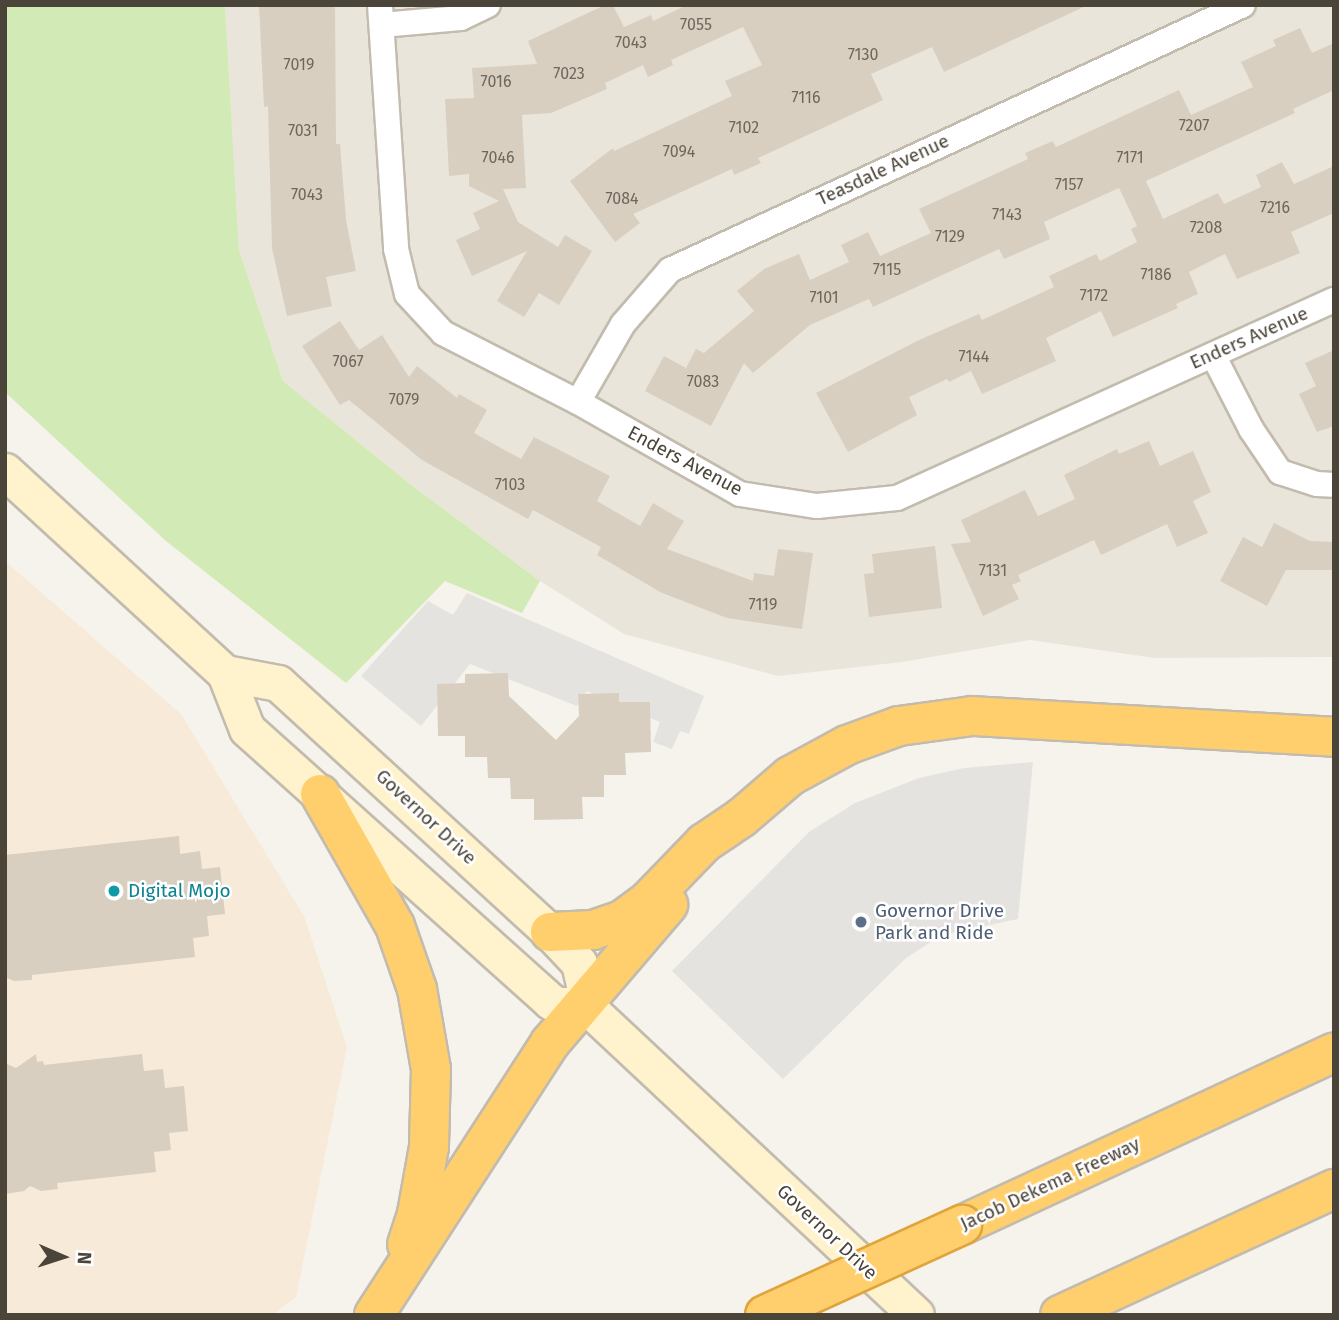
<!DOCTYPE html>
<html>
<head>
<meta charset="utf-8">
<style>
  body { margin:0 }
  #map { position:relative; width:1339px; height:1320px; overflow:hidden; background:#f6f3ec; font-family:"Fira Sans",sans-serif }
  div>[style] { position:absolute }
  .residential>* { inset:0; background:#eae5da }
  .commercial>* { inset:0; background:#f7ead8 }
  .green>* { inset:0; background:#d2eab5 }
  .parking>* { inset:0; background:#e5e3e0 }
  .building>* { inset:0; background:#d8cfc1 }
  .roads { filter:drop-shadow(2px 0 #c2bbae) drop-shadow(-2px 0 #c2bbae) drop-shadow(0 2px #c2bbae) drop-shadow(0 -2px #c2bbae) }
  .street>* { height:24px; margin:-12px; padding:0 12px; transform-origin:12px; border-radius:12px; background:#fff }
  .secondary>* { height:35px; margin:-17.5px; padding:0 17.5px; transform-origin:17.5px; border-radius:17.5px; background:#fff3cd }
  .highway>* { height:38px; margin:-19px; padding:0 19px; transform-origin:19px; border-radius:19px; background:#ffcf6e }
  .bridges { filter:drop-shadow(2px 0 #e0a43c) drop-shadow(-2px 0 #e0a43c) drop-shadow(0 2px #e0a43c) drop-shadow(0 -2px #e0a43c) }
  .highway-bridge>* { height:38px; margin:-19px; padding:0 19px; transform-origin:19px; border-radius:19px; background:#ffcf6e }
  .dots>* { width:19px; height:19px; translate:-50% -50%; box-sizing:border-box; border:4px solid #fff; border-radius:50% }
  span { translate:-50% -50%; white-space:nowrap; text-align:center; line-height:1.15; -webkit-text-stroke:5px #fff; paint-order:stroke }
  .number-label { font-size:16px; color:#6e675b }
  .number-label span { -webkit-text-stroke-width:0 }
  .street-label { font-size:19px; color:#4b4439 }
  .culture-label { font-size:19px; color:#0d838f }
  .left { translate:0 -50%; text-align:left }
  .service-label { font-size:19px; color:#4e5e75 }
  .frame { position:absolute; inset:0; border:7px solid #4b4439; pointer-events:none }
  .north { position:absolute; left:28px; top:1222px; width:70px; height:70px; -webkit-text-stroke:5px #fff; paint-order:stroke; rotate:93deg; font-size:19px; font-weight:700; line-height:28px; text-align:center; color:#4b4439 }
  .north::after { content:''; display:block; margin:auto; width:24px; height:32px; background:#4b4439; clip-path:polygon(50% 0,100% 100%,50% 72%,0 100%) }
</style>
</head>
<body>
<div id="map">
  <div class="residential">
    <div style="clip-path:polygon(225px 5px,1334px 5px,1334px 657px,1155px 658px,1030px 640px,902px 662px,778px 676px,624px 634px,540px 581px,410px 484px,283px 381px,239px 250px)"></div>
  </div>
  <div class="commercial">
    <div style="clip-path:polygon(5px 561px,181px 714px,304px 916px,347px 1047px,296px 1297px,272px 1315px,5px 1315px)"></div>
  </div>
  <div class="green">
    <div style="clip-path:polygon(5px 5px,225px 5px,239px 250px,283px 381px,410px 484px,540px 581px,522px 613px,445px 581px,346px 683px,166px 541px,5px 392px)"></div>
  </div>
  <div class="parking">
    <div style="clip-path:polygon(467px 593px,704px 696px,689px 734px,680px 731px,672px 749px,653px 742px,660px 722px,587px 691px,577px 706px,470px 664px,421px 726px,361px 676px,428px 601px,453px 615px)"></div>
    <div style="clip-path:polygon(1033px 762px,1018px 919px,942px 935px,906px 958px,783px 1079px,672px 971px,809px 832px,855px 803px,919px 778px,964px 768px)"></div>
  </div>
  <div class="building">
    <div style="clip-path:polygon(259px 5px,335px 5px,336px 144px,340px 144px,346px 220px,356px 271px,326px 277px,332px 306px,287px 316px,272px 248px,268px 106px,264px 107px)"></div>
    <div style="clip-path:polygon(605px 5px,613px 5px,624px 27px,651px 15px,653px 21px,687px 5px,1088px 5px,944px 72px,932px 47px,871px 74px,883px 100px,758px 158px,761px 163px,734px 175px,732px 169px,633px 214px,640px 223px,615px 242px,570px 181px,613px 148px,614px 151px,732px 96px,725px 81px,762px 65px,743px 27px,671px 60px,673px 65px,648px 77px,643px 65px,605px 83px,607px 89px,551px 113px,522px 115px,526px 188px,503px 189px,518px 222px,558px 247px,565px 235px,592px 251px,559px 305px,539px 293px,524px 317px,497px 301px,527px 251px,472px 276px,456px 240px,480px 229px,473px 213px,499px 201px,469px 186px,469px 174px,449px 176px,445px 99px,474px 98px,472px 68px,537px 64px,528px 41px)"></div>
    <div style="clip-path:polygon(1300px 28px,1312px 53px,1334px 43px,1334px 90px,1293px 109px,1295px 113px,1146px 181px,1163px 219px,1218px 193px,1224px 204px,1261px 187px,1256px 175px,1282px 162px,1294px 184px,1334px 166px,1334px 213px,1291px 232px,1300px 253px,1237px 279px,1225px 254px,1189px 272px,1198px 294px,1176px 304px,1178px 308px,1113px 337px,1101px 311px,1046px 338px,1056px 361px,982px 394px,971px 371px,949px 382px,947px 379px,909px 397px,917px 415px,848px 452px,816px 393px,919px 340px,979px 314px,982px 320px,1054px 287px,1049px 276px,1096px 254px,1100px 261px,1137px 242px,1131px 229px,1137px 226px,1119px 188px,1044px 222px,1050px 239px,1004px 259px,999px 249px,873px 307px,869px 299px,810px 325px,753px 373px,744px 363px,711px 426px,645px 391px,664px 356px,686px 368px,696px 349px,704px 353px,754px 311px,737px 291px,764px 269px,799px 254px,810px 280px,849px 262px,841px 245px,868px 232px,880px 256px,931px 233px,919px 209px,1028px 159px,1025px 153px,1053px 141px,1056px 147px,1179px 90px,1191px 115px,1253px 87px,1241px 62px,1276px 46px,1273px 40px)"></div>
    <div style="clip-path:polygon(340px 321px,359px 350px,382px 335px,409px 377px,417px 366px,457px 398px,459px 394px,487px 410px,474px 433px,521px 459px,534px 437px,610px 476px,597px 501px,640px 526px,653px 503px,684px 521px,667px 549px,753px 581px,754px 573px,774px 576px,778px 549px,813px 553px,802px 629px,727px 618px,662px 593px,597px 555px,601px 547px,533px 510px,528px 519px,422px 460px,349px 400px,340px 405px,302px 346px)"></div>
    <div style="clip-path:polygon(1334px 350px,1334px 426px,1317px 432px,1299px 394px,1316px 386px,1305px 363px)"></div>
    <div style="clip-path:polygon(1149px 441px,1160px 466px,1193px 451px,1211px 492px,1193px 501px,1208px 533px,1177px 547px,1167px 524px,1101px 555px,1094px 540px,1018px 575px,1021px 581px,1012px 585px,1019px 599px,983px 616px,951px 544px,971px 542px,961px 520px,1025px 490px,1038px 516px,1075px 499px,1064px 475px,1117px 449px,1119px 454px)"></div>
    <div style="clip-path:polygon(1274px 523px,1310px 541px,1334px 542px,1334px 570px,1286px 570px,1267px 606px,1220px 581px,1243px 537px,1262px 547px)"></div>
    <div style="clip-path:polygon(935px 546px,942px 608px,869px 617px,864px 574px,874px 573px,872px 554px)"></div>
    <div style="clip-path:polygon(508px 673px,509px 696px,556px 740px,579px 716px,578px 694px,619px 693px,619px 702px,650px 702px,651px 752px,625px 753px,626px 775px,604px 775px,604px 797px,582px 797px,583px 819px,534px 820px,534px 799px,511px 799px,510px 778px,488px 778px,487px 757px,465px 757px,465px 736px,438px 736px,437px 684px,465px 683px,465px 674px)"></div>
    <div style="clip-path:polygon(179px 836px,180px 854px,200px 851px,202px 869px,220px 867px,225px 914px,207px 916px,209px 936px,193px 938px,195px 957px,32px 975px,32px 980px,14px 981px,5px 977px,5px 855px)"></div>
    <div style="clip-path:polygon(36px 1054px,37px 1062px,43px 1061px,44px 1065px,142px 1054px,144px 1071px,163px 1069px,165px 1088px,184px 1086px,188px 1131px,169px 1133px,171px 1150px,154px 1152px,156px 1172px,57px 1183px,58px 1189px,41px 1191px,30px 1186px,24px 1191px,5px 1194px,5px 1063px,16px 1068px)"></div>
  </div>
  <div class="roads">
    <div class="street">
      <div style="left:380px;top:5px;width:245px;rotate:86.2deg"></div>
      <div style="left:396px;top:249px;width:46px;rotate:76.3deg"></div>
      <div style="left:407px;top:294px;width:53px;rotate:47.3deg"></div>
      <div style="left:443px;top:333px;width:152px;rotate:27.1deg"></div>
      <div style="left:578px;top:402px;width:186px;rotate:29.6deg"></div>
      <div style="left:740px;top:494px;width:78px;rotate:8.9deg"></div>
      <div style="left:817px;top:506px;width:80px;rotate:-5.7deg"></div>
      <div style="left:897px;top:498px;width:480px;rotate:-24.4deg"></div>
      <div style="left:382px;top:25px;width:79px;rotate:-5.1deg"></div>
      <div style="left:461px;top:18px;width:30px;rotate:-26deg"></div>
      <div style="left:1213px;top:355px;width:83px;rotate:62.8deg"></div>
      <div style="left:1251px;top:429px;width:52px;rotate:56deg"></div>
      <div style="left:1280px;top:472px;width:39px;rotate:18deg"></div>
      <div style="left:1317px;top:484px;width:17px;rotate:3deg"></div>
      <div style="left:578px;top:402px;width:90px;rotate:-60deg"></div>
      <div style="left:623px;top:324px;width:72px;rotate:-49deg"></div>
      <div style="left:670px;top:270px;width:631px;rotate:-24.82deg"></div>
    </div>
    <div class="secondary">
      <div style="left:5px;top:471px;width:299px;rotate:42.6deg"></div>
      <div style="left:225px;top:673px;width:60px;rotate:68.6deg"></div>
      <div style="left:247px;top:729px;width:407px;rotate:41.9deg"></div>
      <div style="left:550px;top:1001px;width:8px;rotate:30deg"></div>
      <div style="left:557px;top:1005px;width:28px"></div>
      <div style="left:225px;top:673px;width:54px;rotate:10.7deg"></div>
      <div style="left:278px;top:683px;width:369px;rotate:42.5deg"></div>
      <div style="left:550px;top:932px;width:42px;rotate:46.9deg"></div>
      <div style="left:579px;top:963px;width:22px;rotate:77deg"></div>
      <div style="left:584px;top:984px;width:21px;rotate:87deg"></div>
      <div style="left:585px;top:1005px;width:453px;rotate:43.1deg"></div>
    </div>
    <div class="highway">
      <div style="left:320px;top:794px;width:152px;rotate:60.4deg"></div>
      <div style="left:395px;top:926px;width:67px;rotate:70.8deg"></div>
      <div style="left:417px;top:989px;width:81px;rotate:80.1deg"></div>
      <div style="left:431px;top:1069px;width:78px;rotate:91.5deg"></div>
      <div style="left:429px;top:1147px;width:68px;rotate:100.2deg"></div>
      <div style="left:417px;top:1214px;width:32px;rotate:108deg"></div>
      <div style="left:550px;top:932px;width:43px;rotate:-2.7deg"></div>
      <div style="left:593px;top:930px;width:31px;rotate:-19deg"></div>
      <div style="left:622px;top:920px;width:32px;rotate:-36deg"></div>
      <div style="left:648px;top:901px;width:81px;rotate:-46deg"></div>
      <div style="left:704px;top:843px;width:45px;rotate:-34deg"></div>
      <div style="left:741px;top:818px;width:65px;rotate:-40.6deg"></div>
      <div style="left:790px;top:776px;width:65px;rotate:-28.5deg"></div>
      <div style="left:847px;top:745px;width:55px;rotate:-20.1deg"></div>
      <div style="left:899px;top:726px;width:74px;rotate:-7.8deg"></div>
      <div style="left:972px;top:716px;width:363px;rotate:3.3deg"></div>
      <div style="left:962px;top:1225px;width:410px;rotate:-24.9deg"></div>
      <div style="left:374px;top:1315px;width:324px;rotate:-57.1deg"></div>
      <div style="left:550px;top:1043px;width:182px;rotate:-49.5deg"></div>
      <div style="left:1060px;top:1315px;width:302px;rotate:-24.7deg"></div>
    </div>
  </div>
  <div class="bridges">
    <div class="highway-bridge">
      <div style="left:765px;top:1315px;width:217px;rotate:-24.6deg"></div>
    </div>
  </div>
  <div class="dots">
    <div style="left:114px;top:891px;background:#0f9aa8"></div>
    <div style="left:861px;top:922px;background:#5c6f8a"></div>
  </div>
  <div class="number-label">
    <span style="left:696px;top:25px">7055</span>
    <span style="left:631px;top:43px">7043</span>
    <span style="left:863px;top:55px">7130</span>
    <span style="left:299px;top:65px">7019</span>
    <span style="left:569px;top:74px">7023</span>
    <span style="left:496px;top:82px">7016</span>
    <span style="left:806px;top:98px">7116</span>
    <span style="left:1194px;top:126px">7207</span>
    <span style="left:744px;top:128px">7102</span>
    <span style="left:303px;top:131px">7031</span>
    <span style="left:679px;top:152px">7094</span>
    <span style="left:498px;top:158px">7046</span>
    <span style="left:1130px;top:158px">7171</span>
    <span style="left:1069px;top:185px">7157</span>
    <span style="left:307px;top:195px">7043</span>
    <span style="left:622px;top:199px">7084</span>
    <span style="left:1275px;top:208px">7216</span>
    <span style="left:1007px;top:215px">7143</span>
    <span style="left:1206px;top:228px">7208</span>
    <span style="left:950px;top:237px">7129</span>
    <span style="left:887px;top:270px">7115</span>
    <span style="left:1156px;top:275px">7186</span>
    <span style="left:1094px;top:296px">7172</span>
    <span style="left:824px;top:298px">7101</span>
    <span style="left:974px;top:357px">7144</span>
    <span style="left:348px;top:362px">7067</span>
    <span style="left:703px;top:382px">7083</span>
    <span style="left:404px;top:400px">7079</span>
    <span style="left:510px;top:485px">7103</span>
    <span style="left:993px;top:571px">7131</span>
    <span style="left:763px;top:605px">7119</span>
  </div>
  <div class="street-label">
    <span style="left:883px;top:170px;rotate:-25deg">Teasdale Avenue</span>
    <span style="left:1249px;top:338px;rotate:-24deg">Enders Avenue</span>
    <span style="left:685px;top:461px;rotate:28deg">Enders Avenue</span>
    <span style="left:426px;top:817px;rotate:43deg">Governor Drive</span>
    <span style="left:1050px;top:1184px;rotate:-25deg">Jacob Dekema Freeway</span>
    <span style="left:827px;top:1232px;rotate:43deg">Governor Drive</span>
  </div>
  <div class="culture-label">
    <span class="left" style="left:128px;top:891px">Digital Mojo</span>
  </div>
  <div class="service-label">
    <span class="left" style="left:875px;top:922px">Governor Drive<br>Park and Ride</span>
  </div>
  <div class="frame"></div>
  <div class="north">N</div>
</div>
</body>
</html>
